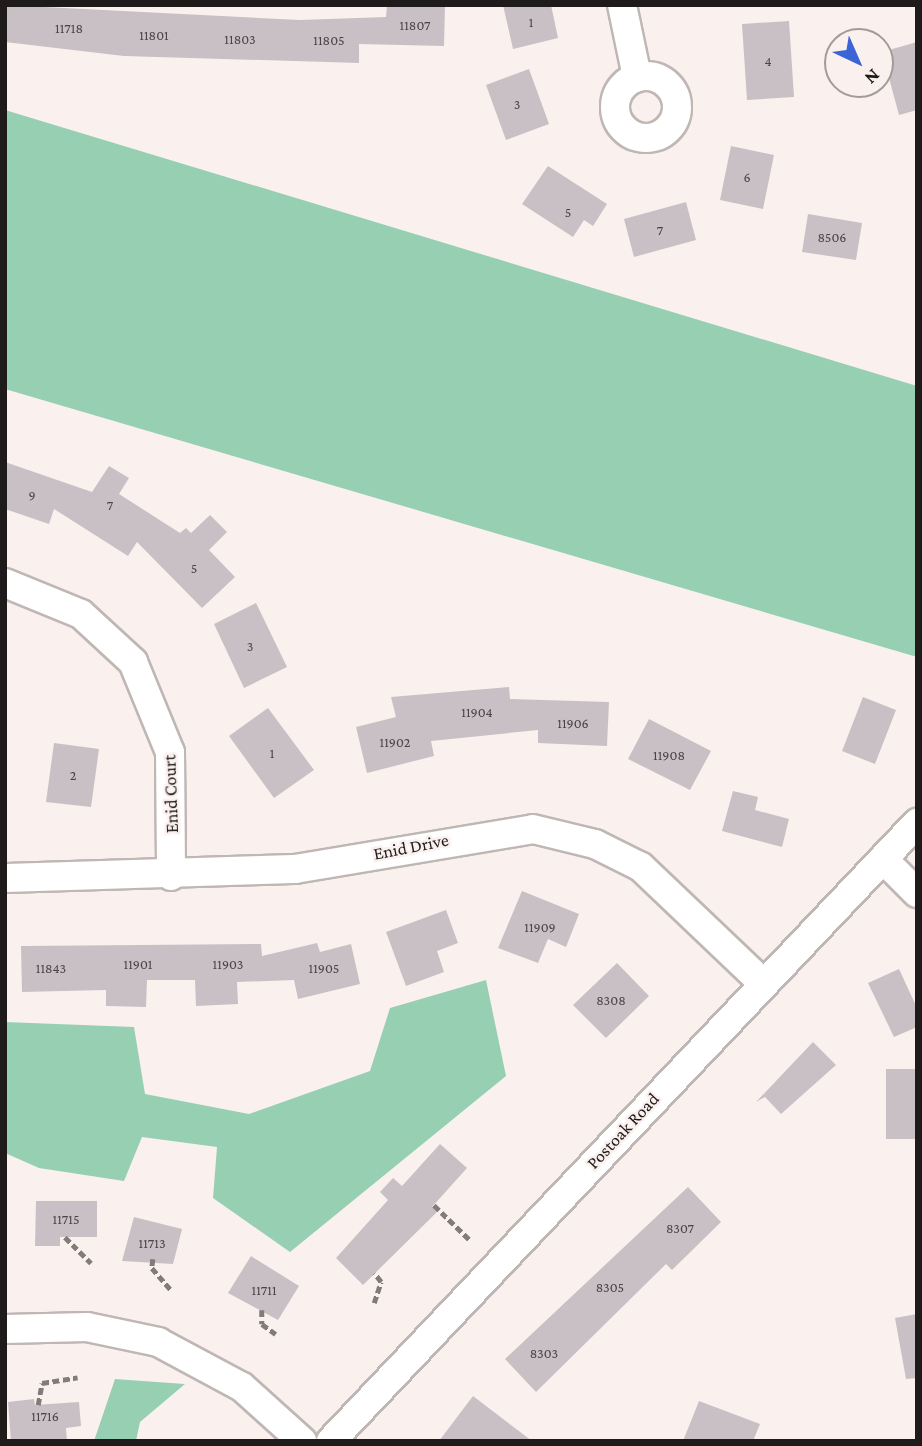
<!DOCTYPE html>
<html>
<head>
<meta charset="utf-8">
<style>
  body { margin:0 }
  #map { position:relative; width:922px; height:1446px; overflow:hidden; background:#faf1ee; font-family:"Crimson Pro",serif }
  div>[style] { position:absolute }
  .green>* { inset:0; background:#97cfb3 }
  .building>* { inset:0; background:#c8c0c4 }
  .path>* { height:4.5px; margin-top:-2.25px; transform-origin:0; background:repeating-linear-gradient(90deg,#817b7a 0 7px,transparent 0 10.5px) }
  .roads { filter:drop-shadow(2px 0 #bfb7b4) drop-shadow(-2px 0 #bfb7b4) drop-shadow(0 2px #bfb7b4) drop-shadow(0 -2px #bfb7b4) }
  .minor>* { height:28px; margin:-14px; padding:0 14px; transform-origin:14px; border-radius:14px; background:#fff }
  .minor>.ring { margin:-14px; padding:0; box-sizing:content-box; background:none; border:28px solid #fff; border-radius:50% }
  span { translate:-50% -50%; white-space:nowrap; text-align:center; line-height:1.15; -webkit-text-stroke:5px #faf1ee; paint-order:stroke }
  .number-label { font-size:14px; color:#484444 }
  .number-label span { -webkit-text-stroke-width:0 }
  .street-label { font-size:18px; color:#1e1b1a }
  .frame { position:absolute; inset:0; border:7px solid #1e1b1a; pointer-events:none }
  .north { position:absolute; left:824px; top:28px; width:70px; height:70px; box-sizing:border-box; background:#faf1ee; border:2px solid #a29b99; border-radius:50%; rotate:136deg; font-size:19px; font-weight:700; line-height:28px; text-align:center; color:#1e1b1a }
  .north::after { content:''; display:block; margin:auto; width:24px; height:32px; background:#3b65d6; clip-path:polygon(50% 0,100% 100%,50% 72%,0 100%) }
</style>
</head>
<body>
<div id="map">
  <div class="green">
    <div style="clip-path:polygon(5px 110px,917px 386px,917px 657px,5px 389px)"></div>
    <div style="clip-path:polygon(486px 980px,506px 1076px,290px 1252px,213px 1198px,217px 1147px,142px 1137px,124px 1181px,39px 1168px,5px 1153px,5px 1022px,134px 1027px,145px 1094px,249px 1114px,370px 1071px,390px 1008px)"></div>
    <div style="clip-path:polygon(115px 1379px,185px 1384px,140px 1422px,136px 1441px,94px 1441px)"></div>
  </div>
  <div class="building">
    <div style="clip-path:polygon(5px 5px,300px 20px,386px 17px,387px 5px,445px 5px,444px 46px,359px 44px,359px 63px,124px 56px,5px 42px)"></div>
    <div style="clip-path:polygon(503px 5px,551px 5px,558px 38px,513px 49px)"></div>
    <div style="clip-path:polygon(789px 21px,794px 97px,747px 100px,742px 24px)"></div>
    <div style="clip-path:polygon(917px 42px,917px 110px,899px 115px,882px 52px)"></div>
    <div style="clip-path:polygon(529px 69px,549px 124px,506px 140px,486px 85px)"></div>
    <div style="clip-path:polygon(731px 146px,774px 155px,763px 209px,720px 200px)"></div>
    <div style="clip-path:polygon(548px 166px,607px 204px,593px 226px,584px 220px,573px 237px,522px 204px)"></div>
    <div style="clip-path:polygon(686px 202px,696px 240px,634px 257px,624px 219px)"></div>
    <div style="clip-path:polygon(808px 214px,862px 223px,856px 260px,802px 252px)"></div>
    <div style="clip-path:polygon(5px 462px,92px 492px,109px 466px,129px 478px,119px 494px,180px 533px,186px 528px,191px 533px,210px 515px,227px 532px,209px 550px,235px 577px,202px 608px,137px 542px,128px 556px,54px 509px,49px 524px,5px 509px)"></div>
    <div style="clip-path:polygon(256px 603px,287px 667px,244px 688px,214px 624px)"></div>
    <div style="clip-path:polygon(509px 687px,510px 699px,609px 702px,607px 746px,538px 743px,538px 730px,431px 741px,434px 756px,367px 773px,356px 727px,396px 717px,391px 697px)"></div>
    <div style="clip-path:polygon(863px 697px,896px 710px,875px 764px,842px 751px)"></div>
    <div style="clip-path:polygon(268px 708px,314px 770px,274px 798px,229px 736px)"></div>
    <div style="clip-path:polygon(649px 719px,711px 751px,690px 790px,628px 759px)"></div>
    <div style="clip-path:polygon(54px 743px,99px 749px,91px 807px,46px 802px)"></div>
    <div style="clip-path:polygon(733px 791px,758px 797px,755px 810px,789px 819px,782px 847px,722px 831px)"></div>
    <div style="clip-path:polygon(522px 891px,579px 914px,566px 947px,548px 939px,538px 963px,498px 948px)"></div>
    <div style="clip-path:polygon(446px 910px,458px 943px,437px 951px,444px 972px,406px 986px,386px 932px)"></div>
    <div style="clip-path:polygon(317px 943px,320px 952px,351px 944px,360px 984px,298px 999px,294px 980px,237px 982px,238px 1004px,196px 1006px,195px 980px,147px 980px,146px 1007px,106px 1006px,106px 990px,22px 992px,21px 946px,261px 944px,262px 956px)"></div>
    <div style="clip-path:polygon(617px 963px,649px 996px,606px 1038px,573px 1005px)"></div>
    <div style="clip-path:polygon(899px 969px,917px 1008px,917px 1027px,894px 1037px,868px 983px)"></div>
    <div style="clip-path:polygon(813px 1042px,836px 1065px,781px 1114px,765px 1097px,756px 1102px)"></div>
    <div style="clip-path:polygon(886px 1069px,917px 1069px,917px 1139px,886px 1139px)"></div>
    <div style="clip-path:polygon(440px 1144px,467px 1168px,432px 1207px,437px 1212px,363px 1285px,336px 1258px,388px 1200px,380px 1192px,393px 1178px,402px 1186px)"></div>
    <div style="clip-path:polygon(688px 1187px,721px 1222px,672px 1270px,666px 1264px,536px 1392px,505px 1359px)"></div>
    <div style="clip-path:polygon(36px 1201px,97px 1201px,97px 1237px,60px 1237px,60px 1246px,35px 1246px)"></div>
    <div style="clip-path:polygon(134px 1217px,182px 1229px,173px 1264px,122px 1261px)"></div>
    <div style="clip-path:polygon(251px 1256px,299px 1286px,278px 1320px,228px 1293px)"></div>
    <div style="clip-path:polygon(917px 1314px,917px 1378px,906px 1379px,895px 1318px)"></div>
    <div style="clip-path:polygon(473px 1396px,532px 1441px,439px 1441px)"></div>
    <div style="clip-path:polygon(34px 1399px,35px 1405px,79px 1402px,81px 1426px,66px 1428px,67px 1441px,11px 1441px,8px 1402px)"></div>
    <div style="clip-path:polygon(699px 1401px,760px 1424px,753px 1441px,683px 1441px)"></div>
  </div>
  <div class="path">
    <div style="left:434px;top:1205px;width:49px;rotate:44.2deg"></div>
    <div style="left:65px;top:1237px;width:37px;rotate:45deg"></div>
    <div style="left:153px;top:1259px;width:9px;rotate:96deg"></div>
    <div style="left:152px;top:1268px;width:30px;rotate:49deg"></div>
    <div style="left:374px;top:1303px;width:22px;rotate:-72deg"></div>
    <div style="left:381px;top:1282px;width:11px;rotate:-128deg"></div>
    <div style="left:262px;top:1310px;width:14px;rotate:90deg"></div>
    <div style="left:262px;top:1324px;width:17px;rotate:36deg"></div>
    <div style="left:38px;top:1405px;width:22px;rotate:-80deg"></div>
    <div style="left:42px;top:1383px;width:36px;rotate:-9deg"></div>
  </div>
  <div class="roads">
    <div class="minor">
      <div style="left:622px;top:5px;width:74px;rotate:78.2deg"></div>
      <div class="ring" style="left:615px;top:76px;width:34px;height:34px"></div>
      <div style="left:5px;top:583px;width:82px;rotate:22.2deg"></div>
      <div style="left:81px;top:614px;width:71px;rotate:42.7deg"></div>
      <div style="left:133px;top:662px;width:97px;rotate:67.7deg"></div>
      <div style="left:170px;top:752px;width:124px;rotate:89.5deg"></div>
      <div style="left:883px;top:859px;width:48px;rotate:45deg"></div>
      <div style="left:5px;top:878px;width:290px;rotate:-1.8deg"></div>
      <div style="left:295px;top:869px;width:241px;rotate:-9.5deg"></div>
      <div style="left:533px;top:829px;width:64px;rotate:13.6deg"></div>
      <div style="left:595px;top:844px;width:51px;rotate:26.6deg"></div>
      <div style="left:641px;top:867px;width:168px;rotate:43.6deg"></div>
      <div style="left:5px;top:1329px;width:82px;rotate:-1.4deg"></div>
      <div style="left:87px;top:1327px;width:73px;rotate:11.9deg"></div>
      <div style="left:158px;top:1342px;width:95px;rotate:28.2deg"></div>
      <div style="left:242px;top:1387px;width:81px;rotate:42deg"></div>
      <div style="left:331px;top:1441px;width:852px;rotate:-46.52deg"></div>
    </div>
  </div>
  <div class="number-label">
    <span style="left:531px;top:22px">1</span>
    <span style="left:415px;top:25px">11807</span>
    <span style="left:69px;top:28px">11718</span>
    <span style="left:154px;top:35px">11801</span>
    <span style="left:240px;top:39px">11803</span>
    <span style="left:329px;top:40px">11805</span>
    <span style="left:768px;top:61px">4</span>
    <span style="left:517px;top:104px">3</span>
    <span style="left:747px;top:177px">6</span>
    <span style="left:568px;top:212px">5</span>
    <span style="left:660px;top:230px">7</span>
    <span style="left:832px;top:237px">8506</span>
    <span style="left:32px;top:495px">9</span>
    <span style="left:110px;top:505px">7</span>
    <span style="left:194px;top:568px">5</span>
    <span style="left:250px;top:646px">3</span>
    <span style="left:477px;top:712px">11904</span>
    <span style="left:573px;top:723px">11906</span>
    <span style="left:395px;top:742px">11902</span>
    <span style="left:272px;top:753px">1</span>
    <span style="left:669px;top:755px">11908</span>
    <span style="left:73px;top:775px">2</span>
    <span style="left:540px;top:927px">11909</span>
    <span style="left:138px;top:964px">11901</span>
    <span style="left:228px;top:964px">11903</span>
    <span style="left:51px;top:968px">11843</span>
    <span style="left:324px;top:968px">11905</span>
    <span style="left:611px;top:1000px">8308</span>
    <span style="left:66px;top:1219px">11715</span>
    <span style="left:680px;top:1228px">8307</span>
    <span style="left:152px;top:1243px">11713</span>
    <span style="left:610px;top:1287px">8305</span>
    <span style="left:264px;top:1290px">11711</span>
    <span style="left:544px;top:1353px">8303</span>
    <span style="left:45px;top:1416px">11716</span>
  </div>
  <div class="street-label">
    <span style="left:171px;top:794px;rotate:-92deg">Enid Court</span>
    <span style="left:411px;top:847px;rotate:-11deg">Enid Drive</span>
    <span style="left:623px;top:1131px;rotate:-47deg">Postoak Road</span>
  </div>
  <div class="frame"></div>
  <div class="north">N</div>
</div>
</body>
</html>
